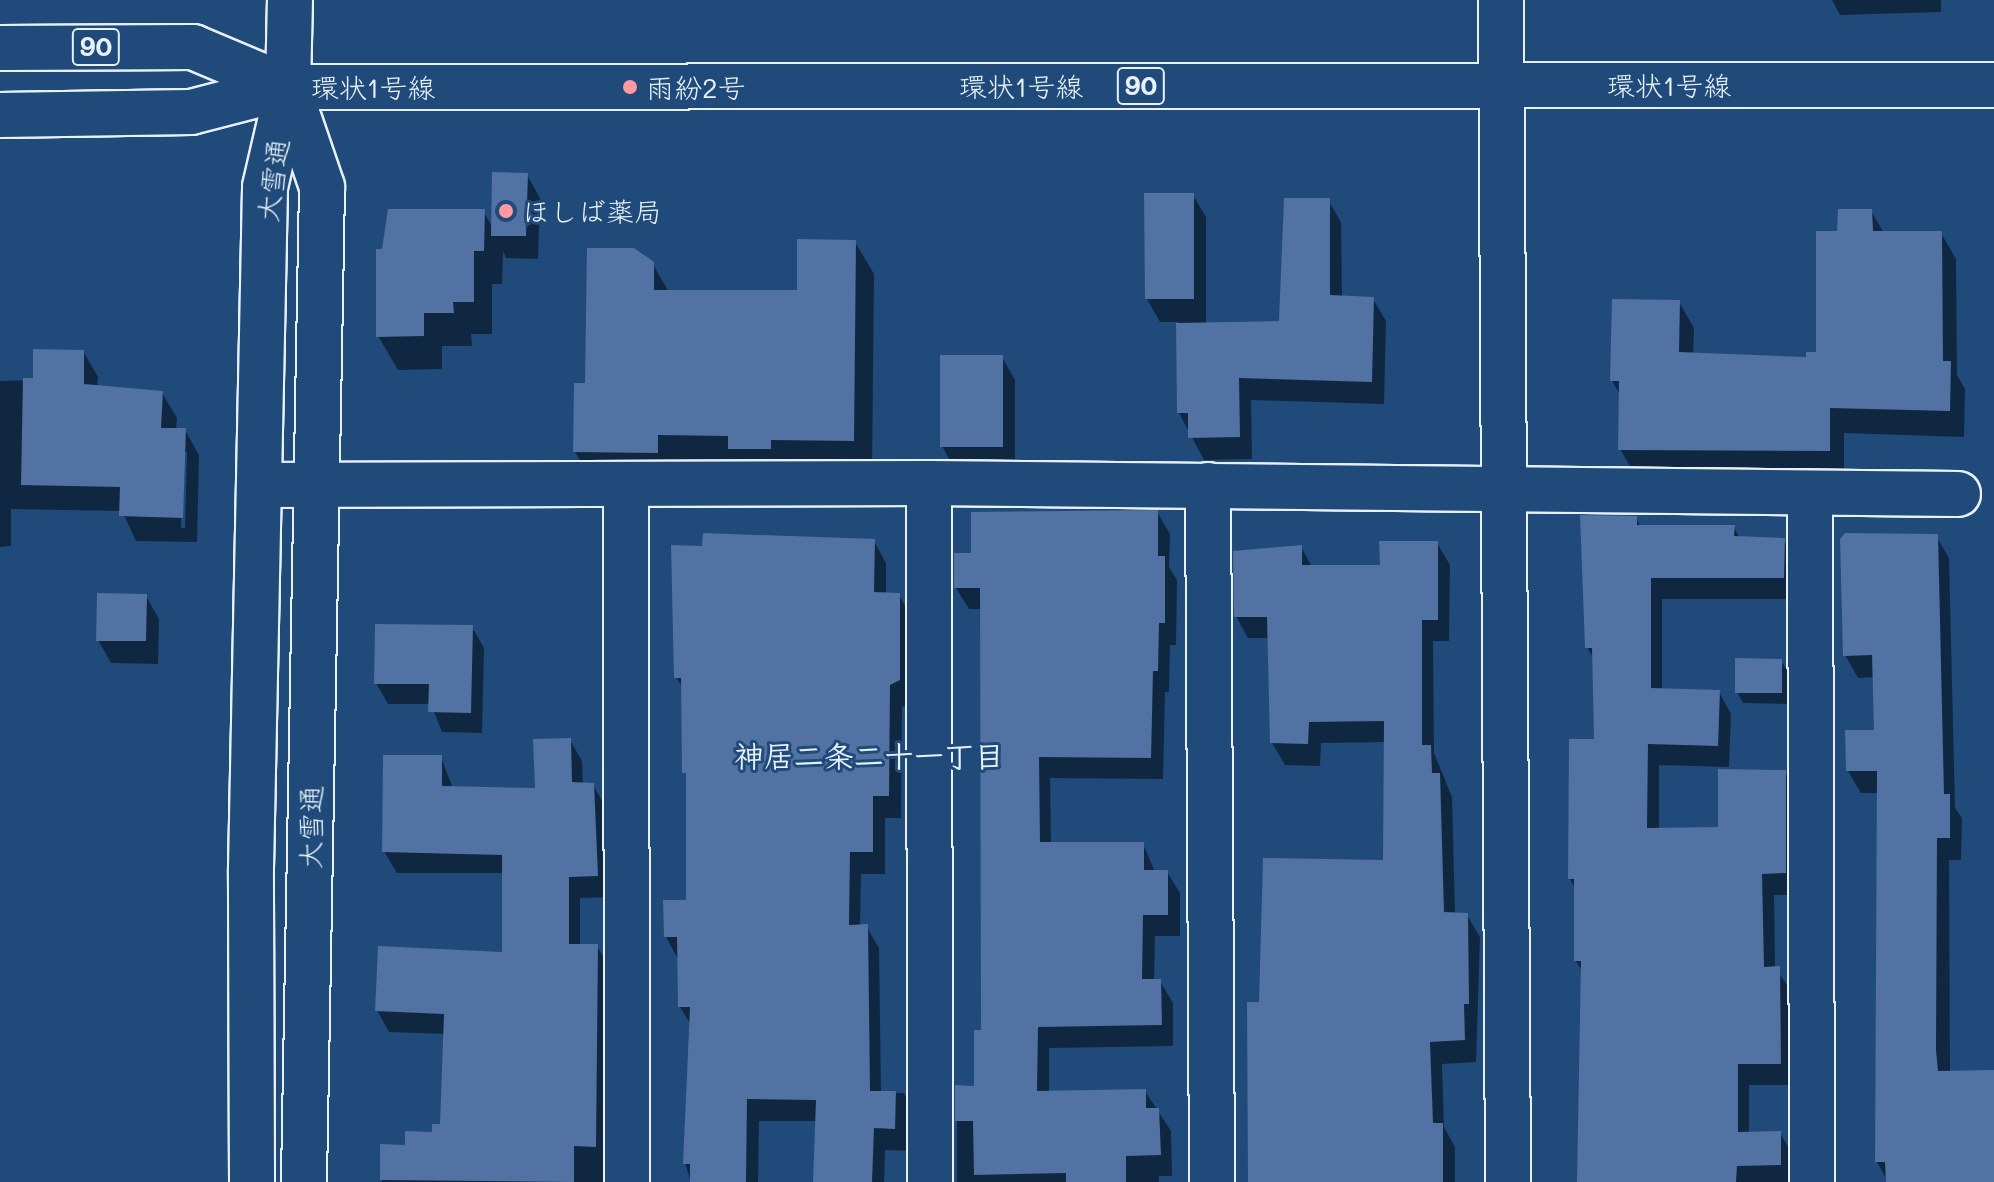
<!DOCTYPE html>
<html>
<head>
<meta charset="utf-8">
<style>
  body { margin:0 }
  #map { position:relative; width:1994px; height:1182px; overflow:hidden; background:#1f4a7a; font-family:Mali,"Klee One",sans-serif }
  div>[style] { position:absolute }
  .shadow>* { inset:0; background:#0007 }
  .building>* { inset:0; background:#5172a2 }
  .roads { filter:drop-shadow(2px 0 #e8f1f8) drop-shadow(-2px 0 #e8f1f8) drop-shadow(0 2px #e8f1f8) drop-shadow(0 -2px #e8f1f8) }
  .minor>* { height:44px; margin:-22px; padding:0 22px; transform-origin:22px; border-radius:22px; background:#1f4a7a }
  .major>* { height:44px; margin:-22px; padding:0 22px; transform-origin:22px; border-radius:22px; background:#1f4a7a }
  .dots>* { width:22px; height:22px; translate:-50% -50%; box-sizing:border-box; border:4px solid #1f4a7a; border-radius:50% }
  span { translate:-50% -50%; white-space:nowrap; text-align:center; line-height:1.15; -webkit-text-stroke:6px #1f4a7a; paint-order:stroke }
  .shield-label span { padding:2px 6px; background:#1f4a7a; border:2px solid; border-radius:6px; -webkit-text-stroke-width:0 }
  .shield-label { font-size:26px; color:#e8f1f8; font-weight:700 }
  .street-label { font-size:28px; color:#e8f1f8 }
  .poi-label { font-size:28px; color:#e8f1f8 }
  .left { translate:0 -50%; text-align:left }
  .neighbourhood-label { font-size:30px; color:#e8f1f8; font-weight:700 }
</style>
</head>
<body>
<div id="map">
  <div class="shadow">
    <div style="clip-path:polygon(1832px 0,1941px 0,1941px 12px,1840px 15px)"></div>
    <div style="clip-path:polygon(527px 175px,540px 198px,538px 259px,506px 258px,503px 251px,502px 284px,492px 284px,492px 334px,471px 334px,472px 346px,442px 346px,442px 369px,398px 370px,378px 336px,483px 211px,493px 228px)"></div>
    <div style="clip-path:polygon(1193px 195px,1206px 217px,1206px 325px,1281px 323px,1328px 200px,1341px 222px,1342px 298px,1373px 299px,1386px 321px,1384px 404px,1251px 400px,1252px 459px,1204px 460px,1179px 413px,1178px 322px,1160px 322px,1147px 299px)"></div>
    <div style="clip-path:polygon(1871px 211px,1884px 233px,1941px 233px,1956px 259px,1957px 375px,1965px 389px,1964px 437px,1844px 433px,1844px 477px,1635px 475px,1620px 449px,1621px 396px,1612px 381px,1679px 302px,1694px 328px,1693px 355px,1808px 359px,1818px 354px,1839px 233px)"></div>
    <div style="clip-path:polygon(855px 242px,874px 274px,872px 473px,594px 484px,575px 452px,587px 385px,652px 263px,669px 292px,798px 292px)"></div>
    <div style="clip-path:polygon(evenodd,83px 351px,98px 377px,97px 387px,162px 393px,177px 418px,176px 430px,185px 430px,199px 455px,197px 542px,136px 541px,122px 511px,11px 509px,11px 546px,0 547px,0 381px,35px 380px,83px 351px,183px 452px,187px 452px,185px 528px,181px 528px,183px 452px)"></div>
    <div style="clip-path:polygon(1002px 357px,1015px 380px,1015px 469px,955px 469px,942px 446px)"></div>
    <div style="clip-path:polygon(1157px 512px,1170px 534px,1169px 567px,1177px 580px,1176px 645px,1170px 645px,1169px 692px,1165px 692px,1163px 779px,1050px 778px,1051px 844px,1143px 844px,1155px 872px,1167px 872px,1180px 893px,1180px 936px,1155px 936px,1154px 981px,1160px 981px,1173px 1003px,1173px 1046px,1049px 1048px,1049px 1093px,1145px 1091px,1171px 1131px,1172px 1176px,1159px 1176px,1159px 1182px,957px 1182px,957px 1087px,976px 1088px,983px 1032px,982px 609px,969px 609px,956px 588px,973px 555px)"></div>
    <div style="clip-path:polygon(1636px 518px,1641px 527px,1734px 527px,1740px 539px,1784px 540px,1796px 562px,1796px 599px,1662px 599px,1662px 690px,1719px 692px,1731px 714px,1729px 767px,1659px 765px,1659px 830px,1720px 829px,1785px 772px,1797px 794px,1798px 895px,1774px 895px,1775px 968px,1791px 990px,1793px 1085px,1749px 1085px,1749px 1134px,1780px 1133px,1793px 1155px,1793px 1182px,1580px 1182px,1583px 973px,1576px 961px,1576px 890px,1570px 879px,1596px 741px,1595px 661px,1587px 647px)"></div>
    <div style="clip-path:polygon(1936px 536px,1949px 558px,1955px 808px,1962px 818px,1961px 860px,1949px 860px,1950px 1073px,1994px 1072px,1994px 1182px,1888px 1182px,1877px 1162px,1878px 793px,1861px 793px,1848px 771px,1876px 732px,1875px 677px,1858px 678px,1845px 655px)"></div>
    <div style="clip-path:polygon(874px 541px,886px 563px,886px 594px,899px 595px,911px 617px,912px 702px,902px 707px,901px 818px,885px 818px,885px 874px,861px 874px,860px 926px,866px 926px,879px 948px,881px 1093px,904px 1093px,916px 1116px,916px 1151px,885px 1150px,884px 1182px,815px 1182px,817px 1121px,759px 1121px,758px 1182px,691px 1182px,685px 1163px,691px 1025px,680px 1007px,678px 959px,666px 937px,688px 902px,688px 780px,683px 689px,676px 677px)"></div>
    <div style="clip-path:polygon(1437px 543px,1450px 565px,1449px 641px,1433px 641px,1434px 753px,1452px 797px,1455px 914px,1467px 915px,1480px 937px,1476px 1062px,1442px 1064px,1444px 1127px,1455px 1147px,1455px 1182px,1250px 1182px,1385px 862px,1386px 742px,1321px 743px,1320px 766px,1285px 765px,1272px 743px,1270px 638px,1248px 638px,1236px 616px,1301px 547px,1312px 567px,1382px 567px)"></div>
    <div style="clip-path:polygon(146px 596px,159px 619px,158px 664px,111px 663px,98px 640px)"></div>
    <div style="clip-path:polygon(472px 627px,484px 648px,482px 733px,442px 732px,431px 704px,388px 704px,376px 683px)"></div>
    <div style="clip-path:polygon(1781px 661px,1788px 672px,1787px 704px,1743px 703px,1737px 692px)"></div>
    <div style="clip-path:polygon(570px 740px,582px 761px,583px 785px,593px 785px,605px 806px,609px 897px,580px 898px,580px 946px,597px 946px,609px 967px,607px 1182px,382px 1182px,382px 1146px,407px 1147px,442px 1126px,445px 1034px,389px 1032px,377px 1010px,504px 954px,504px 873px,397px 873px,384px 851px,441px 757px,453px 789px,537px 790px)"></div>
  </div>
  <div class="building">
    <div style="clip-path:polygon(492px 172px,528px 173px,526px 236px,491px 236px)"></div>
    <div style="clip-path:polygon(1144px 193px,1194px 193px,1194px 299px,1145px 299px)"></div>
    <div style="clip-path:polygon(1284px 198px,1330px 198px,1330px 295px,1374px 297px,1372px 382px,1239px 378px,1240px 437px,1188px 438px,1188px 413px,1177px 413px,1176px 323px,1279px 321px)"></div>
    <div style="clip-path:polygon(388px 209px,485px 209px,484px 251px,474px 251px,474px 302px,453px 302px,454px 313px,424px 313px,424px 336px,376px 337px,376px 249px,382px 249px)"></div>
    <div style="clip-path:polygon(1838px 209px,1872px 209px,1873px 231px,1942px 231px,1943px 361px,1951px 361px,1950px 411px,1830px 408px,1830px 451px,1618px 450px,1619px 381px,1610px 381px,1612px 299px,1680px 300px,1679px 352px,1806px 357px,1806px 352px,1816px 352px,1816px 231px,1837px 231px)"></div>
    <div style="clip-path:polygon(797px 239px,856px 240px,854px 441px,771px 440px,771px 449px,728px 449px,728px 436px,658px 435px,658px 453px,573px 452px,574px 383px,585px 383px,587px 248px,634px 248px,654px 262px,654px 290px,797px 290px)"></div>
    <div style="clip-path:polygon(33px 349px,84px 350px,84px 384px,163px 391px,161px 428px,186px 428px,183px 518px,119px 516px,120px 487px,21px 485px,23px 378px,33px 378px)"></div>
    <div style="clip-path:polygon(940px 355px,1003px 355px,1003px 447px,940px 447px)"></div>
    <div style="clip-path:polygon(1158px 510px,1158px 556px,1165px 556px,1165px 623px,1159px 623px,1158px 671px,1153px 671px,1151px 758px,1039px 757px,1040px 842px,1144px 842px,1144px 870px,1168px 870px,1168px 915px,1143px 915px,1142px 979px,1161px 979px,1162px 1025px,1038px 1027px,1037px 1091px,1146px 1089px,1146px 1108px,1159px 1108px,1161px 1155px,1126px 1156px,1126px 1182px,1066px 1182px,1066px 1173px,974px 1175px,973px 1121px,955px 1121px,955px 1085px,974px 1086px,974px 1030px,981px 1030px,980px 588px,954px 588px,954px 553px,971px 553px,971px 512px)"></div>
    <div style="clip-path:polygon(1580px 515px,1637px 516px,1637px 525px,1735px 525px,1734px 536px,1785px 538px,1784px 578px,1651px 578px,1651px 688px,1720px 690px,1718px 746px,1648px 744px,1647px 828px,1718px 827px,1718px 769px,1786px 770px,1786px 873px,1762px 874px,1764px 967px,1780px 966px,1781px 1064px,1738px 1064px,1738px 1132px,1781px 1131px,1781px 1165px,1737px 1166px,1736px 1182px,1577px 1182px,1581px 961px,1574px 961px,1574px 879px,1568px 879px,1569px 739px,1594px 739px,1592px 648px,1585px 648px)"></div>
    <div style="clip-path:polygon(703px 533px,875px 539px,874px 592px,900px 593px,900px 680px,890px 685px,889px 796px,873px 796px,873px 852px,850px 852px,849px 925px,868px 924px,870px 1091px,896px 1091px,895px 1129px,874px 1128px,872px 1182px,813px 1182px,816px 1100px,747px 1099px,746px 1182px,690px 1182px,690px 1164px,683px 1164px,690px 1007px,678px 1007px,677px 937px,664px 937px,663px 900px,686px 900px,686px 773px,682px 773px,681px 678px,674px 678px,671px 545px,702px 546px)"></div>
    <div style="clip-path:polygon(1845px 533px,1938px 534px,1944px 794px,1950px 794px,1950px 838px,1937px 838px,1936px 1050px,1938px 1071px,1994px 1070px,1994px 1182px,1886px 1182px,1885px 1162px,1875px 1162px,1877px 771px,1846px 771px,1845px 730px,1874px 730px,1872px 655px,1843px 656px,1840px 539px)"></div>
    <div style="clip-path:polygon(1379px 541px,1438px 541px,1438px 620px,1422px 620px,1422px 745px,1431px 745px,1432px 773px,1440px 773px,1444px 912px,1468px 913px,1469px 1004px,1464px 1004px,1465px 1040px,1430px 1042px,1433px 1123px,1443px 1123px,1443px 1182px,1248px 1182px,1247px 1002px,1259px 1002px,1263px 858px,1383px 860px,1384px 721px,1309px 722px,1308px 744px,1270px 743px,1267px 617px,1234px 617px,1233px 551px,1302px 545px,1302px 565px,1380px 565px)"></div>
    <div style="clip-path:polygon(97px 593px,147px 594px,146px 641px,96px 641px)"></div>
    <div style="clip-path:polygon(375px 624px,473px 625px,471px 713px,428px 712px,429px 684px,374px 684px)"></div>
    <div style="clip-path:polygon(1735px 658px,1782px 659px,1782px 693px,1735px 693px)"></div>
    <div style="clip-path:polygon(571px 738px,572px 782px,594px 783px,598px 876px,569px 877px,569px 944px,598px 944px,596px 1147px,574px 1146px,574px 1182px,380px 1180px,380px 1144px,405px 1145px,405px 1131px,432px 1132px,432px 1124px,440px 1124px,444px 1014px,375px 1011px,378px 946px,502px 952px,502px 855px,382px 852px,383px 755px,442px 755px,442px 786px,535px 788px,533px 739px)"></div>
  </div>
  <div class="roads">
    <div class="minor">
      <div style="left:1501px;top:0;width:1182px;rotate:89.66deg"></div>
      <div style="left:288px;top:87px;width:106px;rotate:71.2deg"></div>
      <div style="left:322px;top:187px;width:995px;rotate:91.04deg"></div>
      <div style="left:929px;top:483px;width:699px;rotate:89.92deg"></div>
      <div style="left:626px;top:484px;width:698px;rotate:89.92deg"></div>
      <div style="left:259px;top:485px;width:670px;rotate:-0.17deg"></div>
      <div style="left:929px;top:483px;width:1029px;rotate:0.61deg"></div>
      <div style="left:1208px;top:485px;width:697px;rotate:89.67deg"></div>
      <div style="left:1810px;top:493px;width:689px;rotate:89.83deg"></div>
      <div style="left:252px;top:1182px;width:314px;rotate:-90.2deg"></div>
      <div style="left:251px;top:868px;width:681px;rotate:-88.82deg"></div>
      <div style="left:265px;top:187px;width:103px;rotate:-77deg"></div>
      <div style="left:288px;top:87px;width:87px;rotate:-88.7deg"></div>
    </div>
    <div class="major">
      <div style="left:0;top:48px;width:193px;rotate:-0.3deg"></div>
      <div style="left:193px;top:47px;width:103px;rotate:22.8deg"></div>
      <div style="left:0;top:115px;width:191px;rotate:-0.9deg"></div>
      <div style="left:191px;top:112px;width:100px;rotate:-14.5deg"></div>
      <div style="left:288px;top:87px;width:1706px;rotate:-0.07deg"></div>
    </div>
  </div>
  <div class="dots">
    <div style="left:630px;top:87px;background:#ff9aa2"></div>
    <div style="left:506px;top:211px;background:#ff9aa2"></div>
  </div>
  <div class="shield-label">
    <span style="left:96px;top:47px">90</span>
    <span style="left:1141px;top:86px">90</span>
  </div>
  <div class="street-label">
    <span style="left:1669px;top:85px">環状1号線</span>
    <span style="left:1021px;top:86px">環状1号線</span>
    <span style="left:373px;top:87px">環状1号線</span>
    <span style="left:272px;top:180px;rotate:-82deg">大雪通</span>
    <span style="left:310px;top:827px;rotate:-89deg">大雪通</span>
  </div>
  <div class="poi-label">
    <span class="left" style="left:646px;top:87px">雨紛2号</span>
    <span class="left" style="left:522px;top:211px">ほしば薬局</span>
  </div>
  <div class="neighbourhood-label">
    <span style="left:869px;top:755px">神居二条二十一丁目</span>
  </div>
</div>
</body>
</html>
